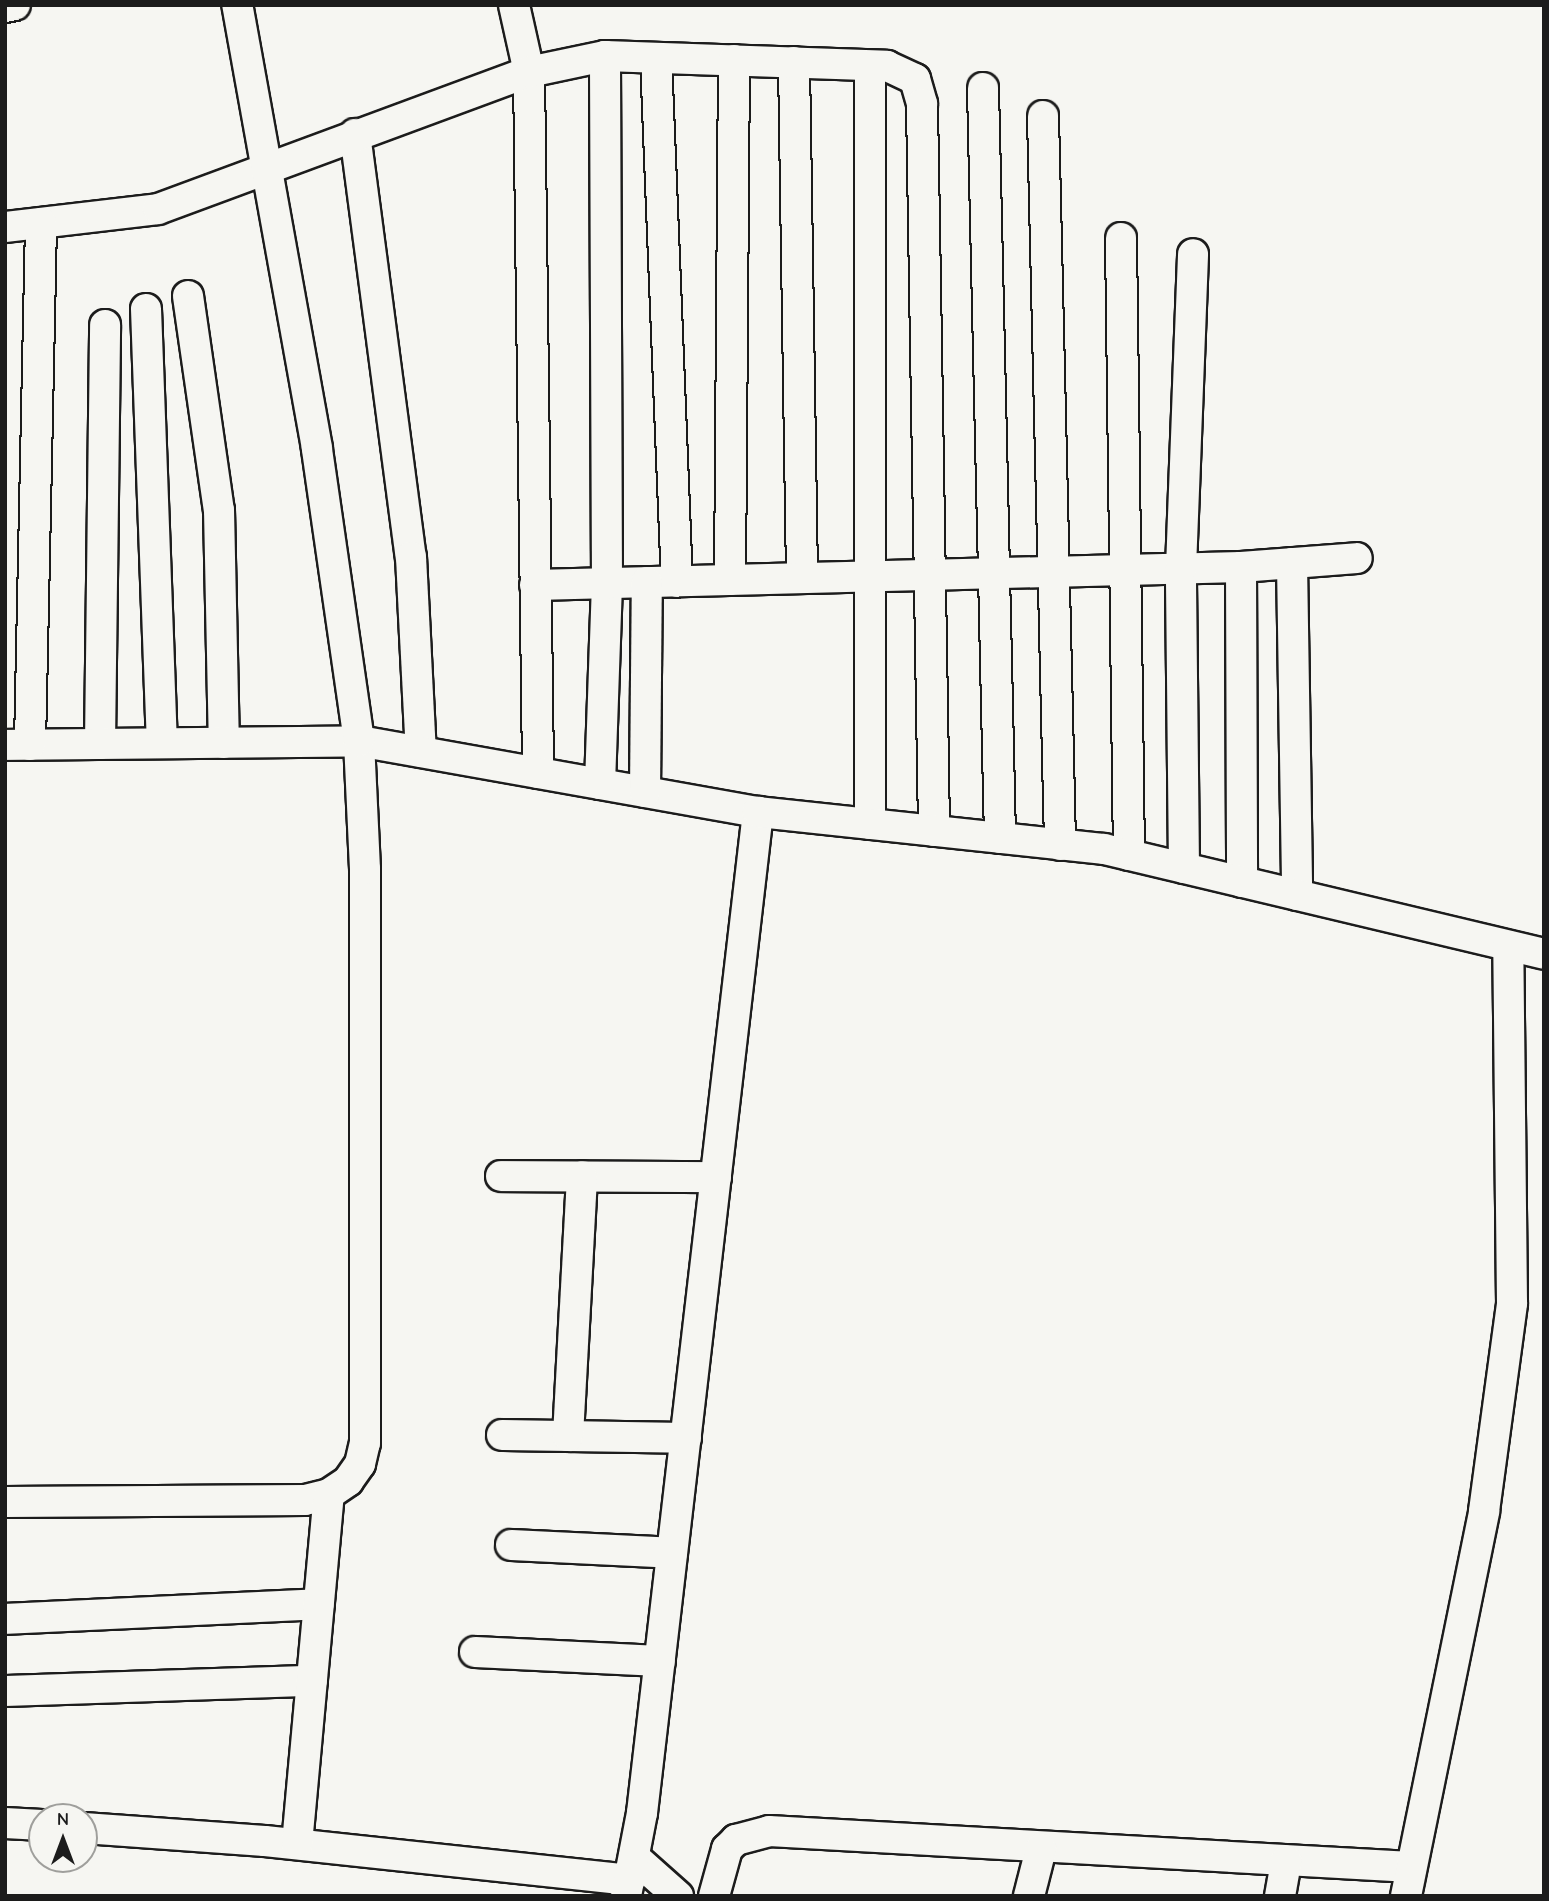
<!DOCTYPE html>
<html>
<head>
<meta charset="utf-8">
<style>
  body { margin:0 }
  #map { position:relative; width:1549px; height:1901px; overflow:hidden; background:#f6f6f2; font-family:"Comic Neue",sans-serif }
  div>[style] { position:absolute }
  .roads { filter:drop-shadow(2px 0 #1c1c1c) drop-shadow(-2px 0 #1c1c1c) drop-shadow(0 2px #1c1c1c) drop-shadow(0 -2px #1c1c1c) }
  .minor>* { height:30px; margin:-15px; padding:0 15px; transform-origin:15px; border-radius:15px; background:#f6f6f2 }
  span { translate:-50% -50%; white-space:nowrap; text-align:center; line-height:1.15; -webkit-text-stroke:5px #f6f6f2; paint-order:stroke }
  .frame { position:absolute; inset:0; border:7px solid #1c1c1c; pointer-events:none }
  .north { position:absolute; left:28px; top:1803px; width:70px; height:70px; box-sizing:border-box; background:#f6f6f2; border:2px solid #9f9f9c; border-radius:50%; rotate:0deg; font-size:19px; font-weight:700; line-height:28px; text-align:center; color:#1c1c1c }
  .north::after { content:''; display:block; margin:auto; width:24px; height:32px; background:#1c1c1c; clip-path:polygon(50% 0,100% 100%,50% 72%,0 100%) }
</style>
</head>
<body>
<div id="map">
  <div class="roads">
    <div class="minor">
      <div style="left:514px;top:5px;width:69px;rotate:77.4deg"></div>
      <div style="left:529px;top:72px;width:701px;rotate:89.26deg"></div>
      <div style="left:5px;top:7px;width:10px;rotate:-11deg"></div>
      <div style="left:656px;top:58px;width:524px;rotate:87.71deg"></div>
      <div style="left:794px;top:62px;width:516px;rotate:89.11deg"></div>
      <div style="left:870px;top:66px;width:758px;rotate:90deg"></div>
      <div style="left:983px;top:88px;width:750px;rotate:88.7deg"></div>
      <div style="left:1043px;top:116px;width:729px;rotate:88.66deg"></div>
      <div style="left:355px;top:134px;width:427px;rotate:82.5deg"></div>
      <div style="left:411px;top:557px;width:195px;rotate:87.1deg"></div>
      <div style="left:5px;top:227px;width:154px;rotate:-6.7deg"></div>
      <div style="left:158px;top:209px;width:395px;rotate:-20.3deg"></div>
      <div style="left:529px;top:72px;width:78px;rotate:-11.9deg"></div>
      <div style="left:605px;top:56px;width:282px;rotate:2deg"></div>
      <div style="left:887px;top:66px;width:31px;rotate:25deg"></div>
      <div style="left:915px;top:79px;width:26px;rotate:74deg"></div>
      <div style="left:922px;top:104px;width:727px;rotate:89.05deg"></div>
      <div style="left:1121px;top:238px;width:617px;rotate:89.26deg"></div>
      <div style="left:188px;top:296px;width:216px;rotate:81.8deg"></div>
      <div style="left:219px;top:510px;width:233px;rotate:88.8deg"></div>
      <div style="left:146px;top:309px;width:434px;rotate:87.9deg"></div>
      <div style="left:1292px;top:563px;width:332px;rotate:89.1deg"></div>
      <div style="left:1241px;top:567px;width:315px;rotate:89.8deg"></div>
      <div style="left:730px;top:580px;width:520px;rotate:-89.56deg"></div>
      <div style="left:535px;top:585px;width:706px;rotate:-1.46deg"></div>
      <div style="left:1241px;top:567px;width:116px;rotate:-4.4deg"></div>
      <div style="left:100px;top:744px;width:419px;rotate:-89.3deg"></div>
      <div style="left:5px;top:745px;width:354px;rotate:-0.6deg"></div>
      <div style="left:359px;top:741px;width:405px;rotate:10.1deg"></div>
      <div style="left:30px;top:745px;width:522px;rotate:-88.79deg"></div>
      <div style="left:600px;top:784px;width:200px;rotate:-88deg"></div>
      <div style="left:607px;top:584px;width:528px;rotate:-90.22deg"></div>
      <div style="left:645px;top:792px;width:210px;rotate:-89.5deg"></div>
      <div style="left:1184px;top:868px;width:300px;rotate:-90.6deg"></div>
      <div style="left:1181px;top:568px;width:314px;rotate:-87.8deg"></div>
      <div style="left:501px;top:1176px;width:215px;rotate:0.3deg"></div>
      <div style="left:502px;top:1435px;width:184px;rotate:0.9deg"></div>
      <div style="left:568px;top:1436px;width:260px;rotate:-86.9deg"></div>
      <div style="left:5px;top:1502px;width:300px;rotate:-0.4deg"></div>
      <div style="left:305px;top:1500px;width:25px;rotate:-14deg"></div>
      <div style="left:329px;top:1494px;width:23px;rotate:-34deg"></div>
      <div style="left:348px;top:1481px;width:21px;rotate:-55deg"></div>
      <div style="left:360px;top:1464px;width:22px;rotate:-77deg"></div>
      <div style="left:365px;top:1443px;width:574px;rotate:-90deg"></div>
      <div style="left:365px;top:869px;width:128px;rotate:-92.7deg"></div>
      <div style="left:359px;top:741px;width:296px;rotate:-98.2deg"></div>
      <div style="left:317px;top:448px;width:450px;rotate:-100.2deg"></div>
      <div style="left:511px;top:1545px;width:161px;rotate:2.8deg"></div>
      <div style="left:5px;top:1619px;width:314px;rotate:-2.7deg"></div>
      <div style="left:475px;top:1652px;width:185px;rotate:2.8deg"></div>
      <div style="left:5px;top:1691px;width:307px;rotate:-1.9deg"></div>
      <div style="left:5px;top:1823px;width:37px;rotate:3deg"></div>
      <div style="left:84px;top:1828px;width:181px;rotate:4.1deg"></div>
      <div style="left:265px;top:1841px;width:367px;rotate:6.1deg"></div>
      <div style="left:297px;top:1844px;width:351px;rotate:-84.8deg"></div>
      <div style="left:634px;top:1857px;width:59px;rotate:41.6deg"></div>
      <div style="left:626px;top:1896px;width:85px;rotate:-79.1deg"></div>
      <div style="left:642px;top:1813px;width:1008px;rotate:-83.39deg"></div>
      <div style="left:758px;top:812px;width:348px;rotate:6.1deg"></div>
      <div style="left:1104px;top:849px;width:452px;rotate:13.4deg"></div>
      <div style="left:714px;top:1896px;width:49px;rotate:-74.5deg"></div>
      <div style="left:727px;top:1849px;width:13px;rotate:-45deg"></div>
      <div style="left:736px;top:1840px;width:34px;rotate:-15deg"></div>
      <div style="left:769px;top:1831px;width:643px;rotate:3.21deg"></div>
      <div style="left:1029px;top:1896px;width:49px;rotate:-75.7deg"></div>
      <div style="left:1280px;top:1896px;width:36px;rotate:-80deg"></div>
      <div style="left:1406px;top:1896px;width:393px;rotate:-78.5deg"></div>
      <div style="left:1484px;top:1511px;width:210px;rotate:-82.3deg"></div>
      <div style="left:1512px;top:1303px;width:357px;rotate:-90.6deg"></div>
    </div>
  </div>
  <div class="frame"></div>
  <div class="north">N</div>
</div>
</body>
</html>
